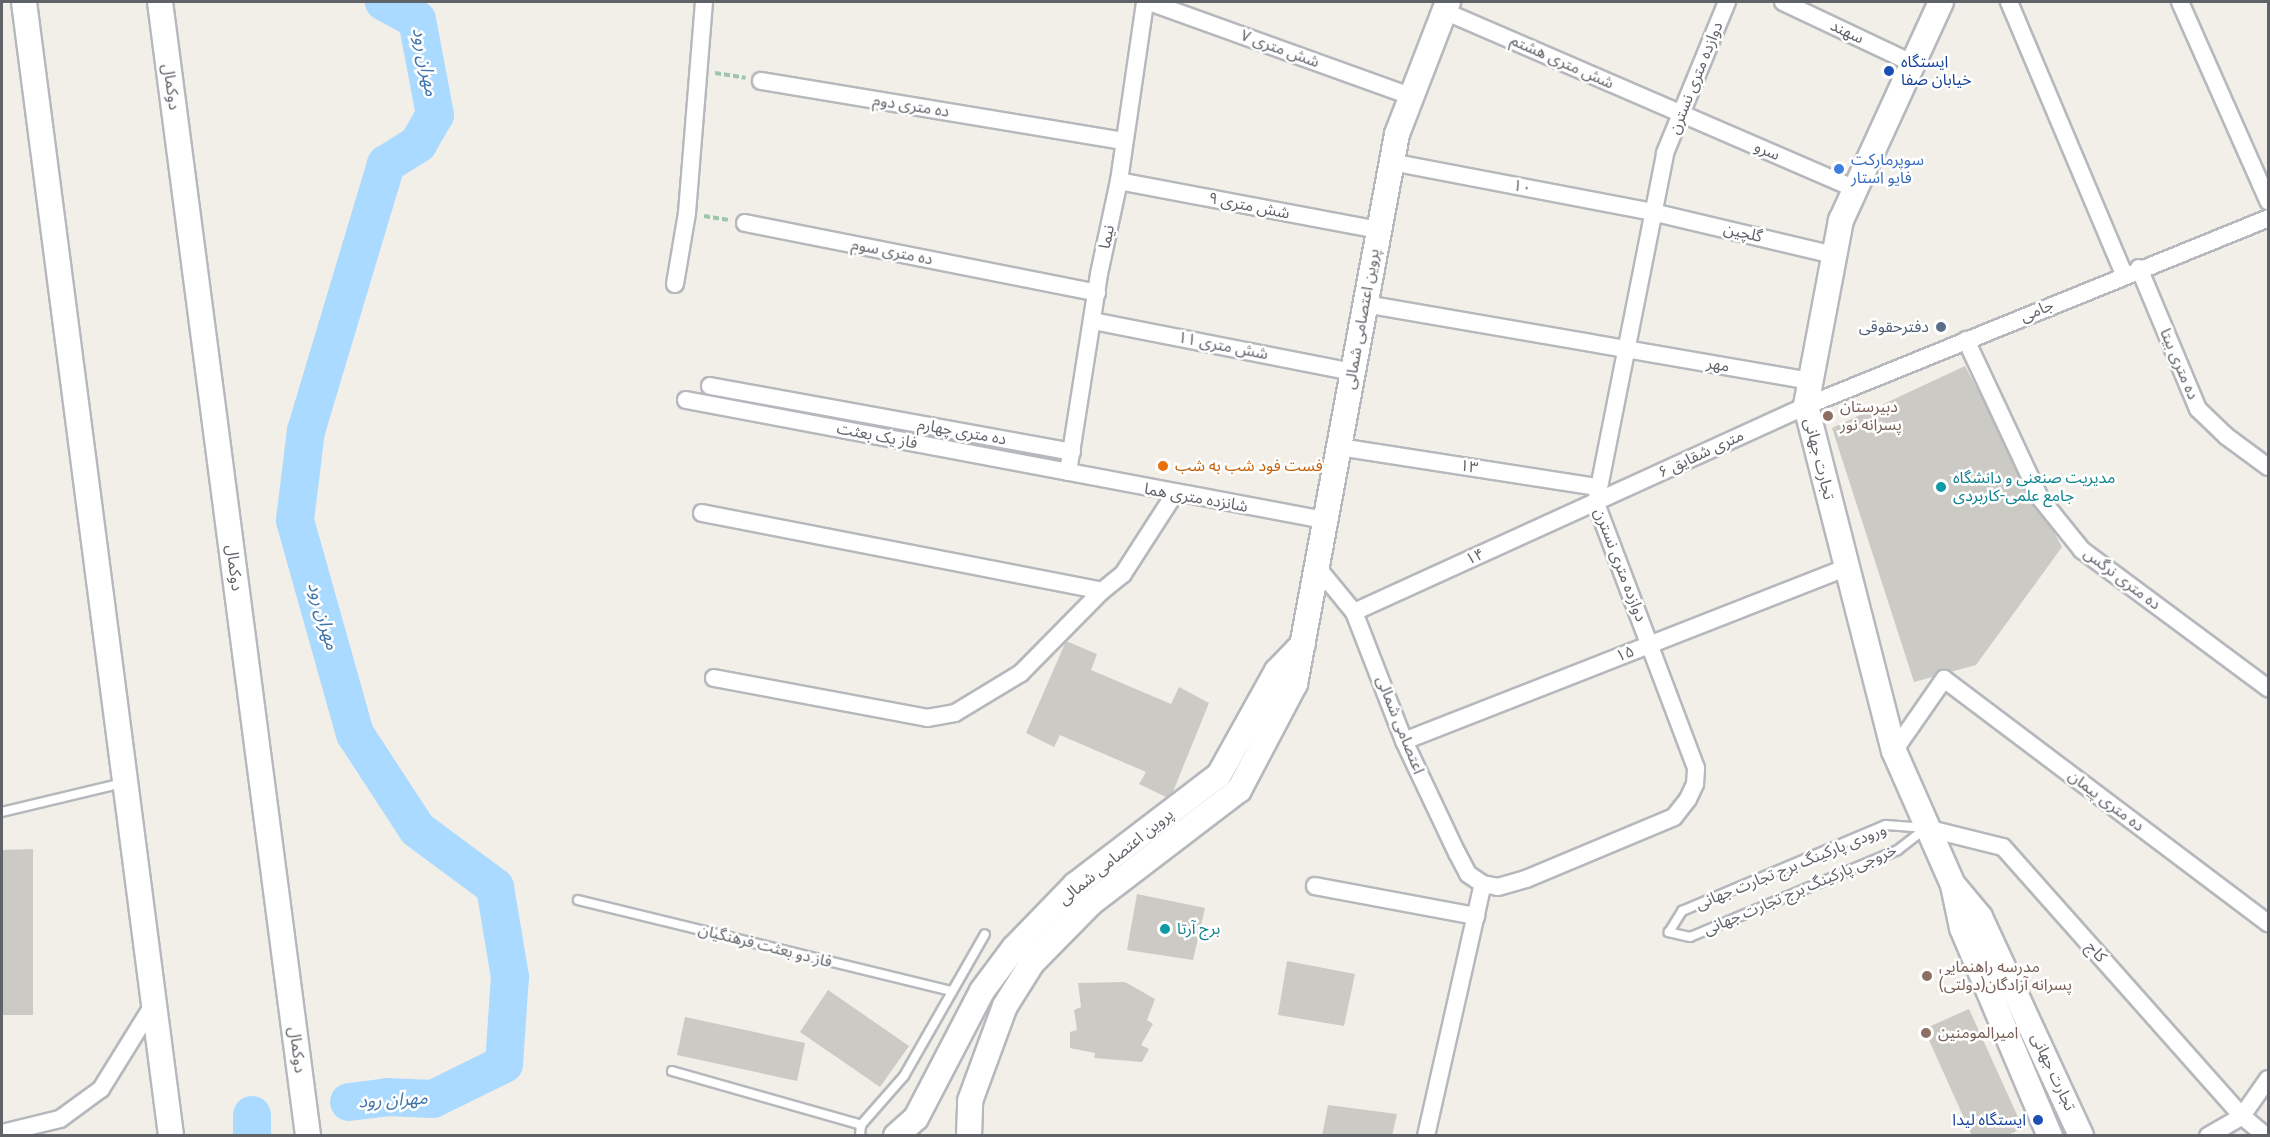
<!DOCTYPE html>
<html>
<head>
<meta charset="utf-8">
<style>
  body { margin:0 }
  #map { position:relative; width:2270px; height:1137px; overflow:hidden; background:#f1efe8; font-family:"Fira Sans Condensed","Noto Sans Arabic",sans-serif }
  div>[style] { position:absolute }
  .river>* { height:38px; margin:-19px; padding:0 19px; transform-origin:19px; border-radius:19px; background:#aadaff }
  .building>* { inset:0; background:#cccac5 }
  .path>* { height:4px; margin-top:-2px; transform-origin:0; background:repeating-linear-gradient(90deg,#9cc7a9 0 6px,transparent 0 9px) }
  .roads { filter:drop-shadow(2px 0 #b5b8bc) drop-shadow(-2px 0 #b5b8bc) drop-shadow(0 2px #b5b8bc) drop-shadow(0 -2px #b5b8bc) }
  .service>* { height:8px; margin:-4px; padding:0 4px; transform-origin:4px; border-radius:4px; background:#fff }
  .minor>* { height:16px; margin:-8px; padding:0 8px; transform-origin:8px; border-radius:8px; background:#fff }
  .secondary>* { height:24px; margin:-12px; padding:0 12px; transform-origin:12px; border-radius:12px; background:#fff }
  .dots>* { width:16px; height:16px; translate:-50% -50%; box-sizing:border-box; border:3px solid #fff; border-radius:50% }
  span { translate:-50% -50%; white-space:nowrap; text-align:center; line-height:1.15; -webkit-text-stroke:5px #fff; paint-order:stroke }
  .street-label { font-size:16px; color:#5f6368 }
  .transit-label { font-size:16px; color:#164399 }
  .left { translate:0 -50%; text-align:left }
  .right { translate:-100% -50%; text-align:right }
  .shop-label { font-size:16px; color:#366cbe }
  .service-label { font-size:16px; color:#4e5e75 }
  .education-label { font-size:16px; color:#785e54 }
  .food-label { font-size:16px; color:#c56008 }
  .culture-label { font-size:16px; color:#0d838f }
  .water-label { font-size:18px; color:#4174aa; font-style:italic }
  .frame { position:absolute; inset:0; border:3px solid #5f6368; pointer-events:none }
</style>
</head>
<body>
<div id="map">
  <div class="river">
    <div style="left:349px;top:1102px;width:38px;rotate:-7deg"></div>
    <div style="left:387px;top:1097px;width:46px;rotate:2.5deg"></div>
    <div style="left:433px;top:1099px;width:79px;rotate:-26.2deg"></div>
    <div style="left:504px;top:1064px;width:87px;rotate:-86.1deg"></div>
    <div style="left:510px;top:977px;width:91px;rotate:-99.5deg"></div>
    <div style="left:495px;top:887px;width:97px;rotate:-143.4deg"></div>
    <div style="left:417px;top:829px;width:113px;rotate:-123.1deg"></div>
    <div style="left:355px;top:734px;width:222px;rotate:-105.7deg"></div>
    <div style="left:295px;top:520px;width:90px;rotate:-83deg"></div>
    <div style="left:306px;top:431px;width:279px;rotate:-73.3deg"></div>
    <div style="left:386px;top:164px;width:38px;rotate:-32deg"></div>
    <div style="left:418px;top:144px;width:34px;rotate:-60deg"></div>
    <div style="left:435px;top:115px;width:97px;rotate:-100.7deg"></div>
    <div style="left:417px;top:20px;width:38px;rotate:-151deg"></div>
    <div style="left:252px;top:1115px;width:21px;rotate:90deg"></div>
  </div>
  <div class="building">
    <div style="clip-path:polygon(1965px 366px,2062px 547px,1976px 665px,1914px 682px,1832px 428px)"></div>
    <div style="clip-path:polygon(1066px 641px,1097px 654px,1091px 670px,1171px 704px,1179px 687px,1209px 703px,1170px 799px,1139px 784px,1146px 772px,1060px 735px,1054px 747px,1026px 733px)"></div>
    <div style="clip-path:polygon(33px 849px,33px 1015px,2px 1015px,2px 850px)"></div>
    <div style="clip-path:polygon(1137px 894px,1205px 908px,1193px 960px,1127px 950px)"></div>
    <div style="clip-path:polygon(1287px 961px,1355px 974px,1344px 1026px,1278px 1015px)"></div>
    <div style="clip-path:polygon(1125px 982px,1155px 999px,1147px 1020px,1153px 1024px,1141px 1045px,1149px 1049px,1142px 1062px,1094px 1058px,1095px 1053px,1070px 1048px,1070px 1032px,1077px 1030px,1074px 1010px,1081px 1007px,1078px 983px)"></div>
    <div style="clip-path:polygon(828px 990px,909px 1046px,880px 1087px,800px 1032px)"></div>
    <div style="clip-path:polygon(1969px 1009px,2023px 1128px,2006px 1136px,1972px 1136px,1924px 1029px)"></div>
    <div style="clip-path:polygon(685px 1017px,805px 1043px,797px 1081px,677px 1055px)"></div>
    <div style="clip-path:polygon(1328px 1105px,1397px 1114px,1392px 1136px,1322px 1136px)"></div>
  </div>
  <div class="path">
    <div style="left:715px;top:73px;width:31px;rotate:9deg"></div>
    <div style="left:704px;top:216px;width:25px;rotate:9deg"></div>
  </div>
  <div class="roads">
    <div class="service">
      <div style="left:2px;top:812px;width:124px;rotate:-13.5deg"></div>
      <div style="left:1886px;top:825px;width:40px;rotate:4.3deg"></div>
      <div style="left:1926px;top:828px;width:36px;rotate:142deg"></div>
      <div style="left:1898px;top:850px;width:225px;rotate:157.3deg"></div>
      <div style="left:1690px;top:937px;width:22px;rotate:-167deg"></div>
      <div style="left:1669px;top:932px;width:25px;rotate:-58deg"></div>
      <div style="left:1682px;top:911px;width:221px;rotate:-22.9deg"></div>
      <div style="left:578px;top:900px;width:385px;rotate:13.7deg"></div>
      <div style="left:672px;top:1071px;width:197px;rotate:15.9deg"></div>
      <div style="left:860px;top:1136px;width:11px;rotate:-85deg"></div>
      <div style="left:861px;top:1125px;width:65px;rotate:-48.7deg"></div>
      <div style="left:904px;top:1076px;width:163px;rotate:-60.3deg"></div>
    </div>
    <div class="minor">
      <div style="left:1149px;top:2px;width:277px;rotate:19.8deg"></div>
      <div style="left:1783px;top:2px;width:143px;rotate:25.3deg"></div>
      <div style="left:2009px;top:2px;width:295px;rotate:67.1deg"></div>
      <div style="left:2180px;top:2px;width:218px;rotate:66.1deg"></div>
      <div style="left:1444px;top:11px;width:448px;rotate:23.4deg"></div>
      <div style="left:761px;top:81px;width:367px;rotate:9.4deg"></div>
      <div style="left:1391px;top:162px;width:266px;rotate:10.8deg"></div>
      <div style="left:1652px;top:212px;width:187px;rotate:13.3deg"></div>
      <div style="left:1119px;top:181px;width:265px;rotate:10.7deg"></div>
      <div style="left:745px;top:223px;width:359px;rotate:11.2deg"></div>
      <div style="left:2139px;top:268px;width:153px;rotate:67.3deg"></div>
      <div style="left:2198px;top:409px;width:39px;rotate:44deg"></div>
      <div style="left:2226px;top:436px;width:52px;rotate:36.4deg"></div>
      <div style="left:675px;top:284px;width:72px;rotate:-80.4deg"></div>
      <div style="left:687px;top:213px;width:212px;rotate:-85.4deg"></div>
      <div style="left:1365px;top:304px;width:453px;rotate:9.8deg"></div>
      <div style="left:1093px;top:321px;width:264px;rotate:11.1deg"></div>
      <div style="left:1966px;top:340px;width:174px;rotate:64.9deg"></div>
      <div style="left:2040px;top:498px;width:67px;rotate:51.1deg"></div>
      <div style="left:2082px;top:550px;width:232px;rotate:36.6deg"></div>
      <div style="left:710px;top:386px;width:368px;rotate:10.3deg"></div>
      <div style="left:686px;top:400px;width:650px;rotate:10.64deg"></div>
      <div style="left:1339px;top:447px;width:262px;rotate:8.8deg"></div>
      <div style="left:1068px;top:472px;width:200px;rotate:-81.1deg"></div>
      <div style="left:1099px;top:274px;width:95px;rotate:-77.9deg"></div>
      <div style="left:1119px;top:181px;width:181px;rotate:-81.7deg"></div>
      <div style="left:702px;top:513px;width:408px;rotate:11deg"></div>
      <div style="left:1102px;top:591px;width:27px;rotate:-39deg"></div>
      <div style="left:1123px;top:574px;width:94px;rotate:-57.2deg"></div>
      <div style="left:1317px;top:567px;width:58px;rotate:50.6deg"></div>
      <div style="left:1354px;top:612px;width:138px;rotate:68.8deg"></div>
      <div style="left:1404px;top:741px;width:124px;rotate:64.7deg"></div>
      <div style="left:1457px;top:853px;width:24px;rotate:62deg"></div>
      <div style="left:1468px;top:874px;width:18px;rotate:34deg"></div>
      <div style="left:1483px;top:884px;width:15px;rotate:11deg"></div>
      <div style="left:1498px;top:887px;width:29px;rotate:-16deg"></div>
      <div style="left:1526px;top:879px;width:160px;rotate:-22.7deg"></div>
      <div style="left:1674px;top:817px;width:23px;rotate:-52deg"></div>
      <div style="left:1688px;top:799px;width:17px;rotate:-65deg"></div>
      <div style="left:1695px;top:784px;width:16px;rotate:-86deg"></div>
      <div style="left:1696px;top:768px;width:283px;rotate:-110.7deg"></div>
      <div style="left:1596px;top:503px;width:357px;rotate:-78.8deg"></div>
      <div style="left:1665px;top:153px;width:163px;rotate:-67.7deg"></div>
      <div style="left:1354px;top:612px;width:497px;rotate:-24.5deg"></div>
      <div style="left:1806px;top:406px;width:499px;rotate:-22.1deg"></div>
      <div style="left:714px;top:678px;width:217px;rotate:10.6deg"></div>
      <div style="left:927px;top:718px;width:28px;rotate:-10deg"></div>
      <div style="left:955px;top:713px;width:77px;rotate:-31.2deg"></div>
      <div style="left:1021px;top:673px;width:115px;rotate:-45.4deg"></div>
      <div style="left:1404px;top:741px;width:476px;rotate:-21.4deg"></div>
      <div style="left:1894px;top:751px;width:88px;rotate:-55.2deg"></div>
      <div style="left:1944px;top:679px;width:406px;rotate:37deg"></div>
      <div style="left:1926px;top:828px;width:79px;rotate:13.9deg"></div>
      <div style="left:2003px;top:847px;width:360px;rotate:48.4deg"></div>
      <div style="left:2242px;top:1116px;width:31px;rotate:40deg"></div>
      <div style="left:1315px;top:886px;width:164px;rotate:10.6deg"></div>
      <div style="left:2px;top:1133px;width:60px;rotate:-13.6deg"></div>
      <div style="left:60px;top:1119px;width:51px;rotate:-36.2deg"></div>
      <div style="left:101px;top:1089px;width:102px;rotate:-58.2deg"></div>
      <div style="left:1426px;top:1136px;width:258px;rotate:-77.3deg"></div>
      <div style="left:2208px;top:1136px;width:39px;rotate:-30deg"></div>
      <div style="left:2242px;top:1116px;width:45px;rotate:-54.9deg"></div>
    </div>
    <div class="secondary">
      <div style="left:24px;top:2px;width:1143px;rotate:82.61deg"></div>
      <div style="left:160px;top:2px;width:1144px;rotate:82.56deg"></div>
      <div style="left:1941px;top:2px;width:240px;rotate:114.6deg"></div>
      <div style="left:1841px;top:220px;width:189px;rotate:100.7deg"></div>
      <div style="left:1806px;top:406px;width:356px;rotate:75.7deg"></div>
      <div style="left:1894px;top:751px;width:146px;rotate:66.2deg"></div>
      <div style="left:1953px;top:885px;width:44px;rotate:78.2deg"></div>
      <div style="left:1962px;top:928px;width:226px;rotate:67.1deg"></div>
      <div style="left:1955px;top:887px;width:39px;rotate:50deg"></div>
      <div style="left:1980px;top:917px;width:241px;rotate:65.2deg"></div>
      <div style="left:896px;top:1136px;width:27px;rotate:-42deg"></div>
      <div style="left:916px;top:1118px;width:143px;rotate:-62.5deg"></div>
      <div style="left:982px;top:991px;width:54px;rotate:-53.3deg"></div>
      <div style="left:1014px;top:948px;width:88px;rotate:-45.9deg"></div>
      <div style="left:1075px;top:885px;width:181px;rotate:-37.4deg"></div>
      <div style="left:1219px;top:775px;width:119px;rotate:-60.9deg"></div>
      <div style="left:1277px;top:671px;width:37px;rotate:-46deg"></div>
      <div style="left:969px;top:1136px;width:35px;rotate:-88deg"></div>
      <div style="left:970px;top:1101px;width:101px;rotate:-69.8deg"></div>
      <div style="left:1005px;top:1006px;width:51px;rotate:-57.9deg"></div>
      <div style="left:1032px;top:963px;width:84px;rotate:-45.5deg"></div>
      <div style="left:1091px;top:903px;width:186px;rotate:-37.4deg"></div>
      <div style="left:1239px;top:790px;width:120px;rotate:-62.2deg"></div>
      <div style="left:1295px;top:684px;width:559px;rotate:-79.49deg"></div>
      <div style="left:1397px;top:134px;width:142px;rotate:-68.9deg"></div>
    </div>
  </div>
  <div class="dots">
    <div style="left:1889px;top:71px;background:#1a4fb4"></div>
    <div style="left:1839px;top:169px;background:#3f7fe0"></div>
    <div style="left:1941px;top:327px;background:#5c6f8a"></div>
    <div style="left:1828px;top:416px;background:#8d6e63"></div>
    <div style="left:1163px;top:466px;background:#e8710a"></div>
    <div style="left:1941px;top:487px;background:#0f9aa8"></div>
    <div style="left:1165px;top:929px;background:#0f9aa8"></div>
    <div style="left:1927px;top:976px;background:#8d6e63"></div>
    <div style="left:1926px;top:1033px;background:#8d6e63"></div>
    <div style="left:2038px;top:1120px;background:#1a4fb4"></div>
  </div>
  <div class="street-label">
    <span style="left:1847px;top:32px;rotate:25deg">سهند</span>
    <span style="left:1280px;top:49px;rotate:20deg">۷ شش متری</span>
    <span style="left:1562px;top:62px;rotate:24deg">شش متری هشتم</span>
    <span style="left:1696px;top:78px;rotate:-68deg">دوازده متری نسترن</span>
    <span style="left:171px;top:87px;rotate:82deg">دوکمال</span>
    <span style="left:911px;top:106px;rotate:9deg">ده متری دوم</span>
    <span style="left:1767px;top:151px;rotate:23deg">سرو</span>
    <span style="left:1522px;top:187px;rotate:11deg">۱۰</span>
    <span style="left:1249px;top:206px;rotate:11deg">۹ شش متری</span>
    <span style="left:1743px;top:233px;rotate:13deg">گلچین</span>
    <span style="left:1107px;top:237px;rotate:-78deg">نیما</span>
    <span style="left:892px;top:252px;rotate:11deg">ده متری سوم</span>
    <span style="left:2037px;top:311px;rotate:-23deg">جامی</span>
    <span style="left:1362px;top:319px;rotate:-80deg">پروین اعتصامی شمالی</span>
    <span style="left:1223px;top:346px;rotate:11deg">۱۱ شش متری</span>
    <span style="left:2179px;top:364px;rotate:67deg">ده متری بیتا</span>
    <span style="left:1718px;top:365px;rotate:10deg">مهر</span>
    <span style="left:962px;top:432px;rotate:10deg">ده متری چهارم</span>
    <span style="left:877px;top:436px;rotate:11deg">فاز یک بعثت</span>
    <span style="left:1701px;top:454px;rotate:-25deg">۶ متری شقایق</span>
    <span style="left:1819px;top:459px;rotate:76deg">تجارت جهانی</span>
    <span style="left:1469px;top:467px;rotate:9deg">۱۳</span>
    <span style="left:1196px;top:498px;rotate:10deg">شانزده متری هما</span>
    <span style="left:1475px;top:557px;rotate:-24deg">۱۴</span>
    <span style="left:1620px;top:565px;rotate:69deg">دوازده متری نسترن</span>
    <span style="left:234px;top:568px;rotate:83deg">دوکمال</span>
    <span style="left:2122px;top:579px;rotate:37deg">ده متری نرگس</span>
    <span style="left:1625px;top:654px;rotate:-21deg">۱۵</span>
    <span style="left:1400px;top:725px;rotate:68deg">اعتصامی شمالی</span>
    <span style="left:2106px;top:801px;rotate:37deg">ده متری پیمان</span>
    <span style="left:1116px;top:857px;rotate:-39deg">پروین اعتصامی شمالی</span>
    <span style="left:1791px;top:867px;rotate:-22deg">ورودی پارکینگ برج تجارت جهانی</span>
    <span style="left:1800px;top:890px;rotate:-23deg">خروجی پارکینگ برج تجارت جهانی</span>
    <span style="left:765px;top:946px;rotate:14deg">فاز دو بعثت فرهنگیان</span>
    <span style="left:2096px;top:952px;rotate:48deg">کاج</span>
    <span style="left:297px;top:1050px;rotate:83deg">دوکمال</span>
    <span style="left:2053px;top:1072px;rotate:65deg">تجارت جهانی</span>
  </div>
  <div class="transit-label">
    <span class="left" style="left:1901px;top:71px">ایستگاه<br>خیابان صفا</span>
    <span class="right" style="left:2026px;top:1120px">ایستگاه لیدا</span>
  </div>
  <div class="shop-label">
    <span class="left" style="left:1851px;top:169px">سوپرمارکت<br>فایو استار</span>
  </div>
  <div class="service-label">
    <span class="right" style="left:1929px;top:327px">دفترحقوقی</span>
  </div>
  <div class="education-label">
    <span class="left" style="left:1840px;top:416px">دبیرستان<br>پسرانه نور</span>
    <span class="left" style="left:1939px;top:976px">مدرسه راهنمایی<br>پسرانه آزادگان(دولتی)</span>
    <span class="left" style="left:1938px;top:1033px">امیرالمومنین</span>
  </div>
  <div class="food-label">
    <span class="left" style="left:1175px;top:466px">فست فود شب به شب</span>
  </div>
  <div class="culture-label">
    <span class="left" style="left:1953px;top:487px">مدیریت صنعنی و دانشگاه<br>جامع علمی-کاربردی</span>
    <span class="left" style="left:1177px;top:929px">برج آرتا</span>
  </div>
  <div class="water-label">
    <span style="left:425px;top:62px;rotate:79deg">مهران رود</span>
    <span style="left:323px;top:616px;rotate:74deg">مهران رود</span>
    <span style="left:393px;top:1100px;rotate:-3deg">مهران رود</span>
  </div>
  <div class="frame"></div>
</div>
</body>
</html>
